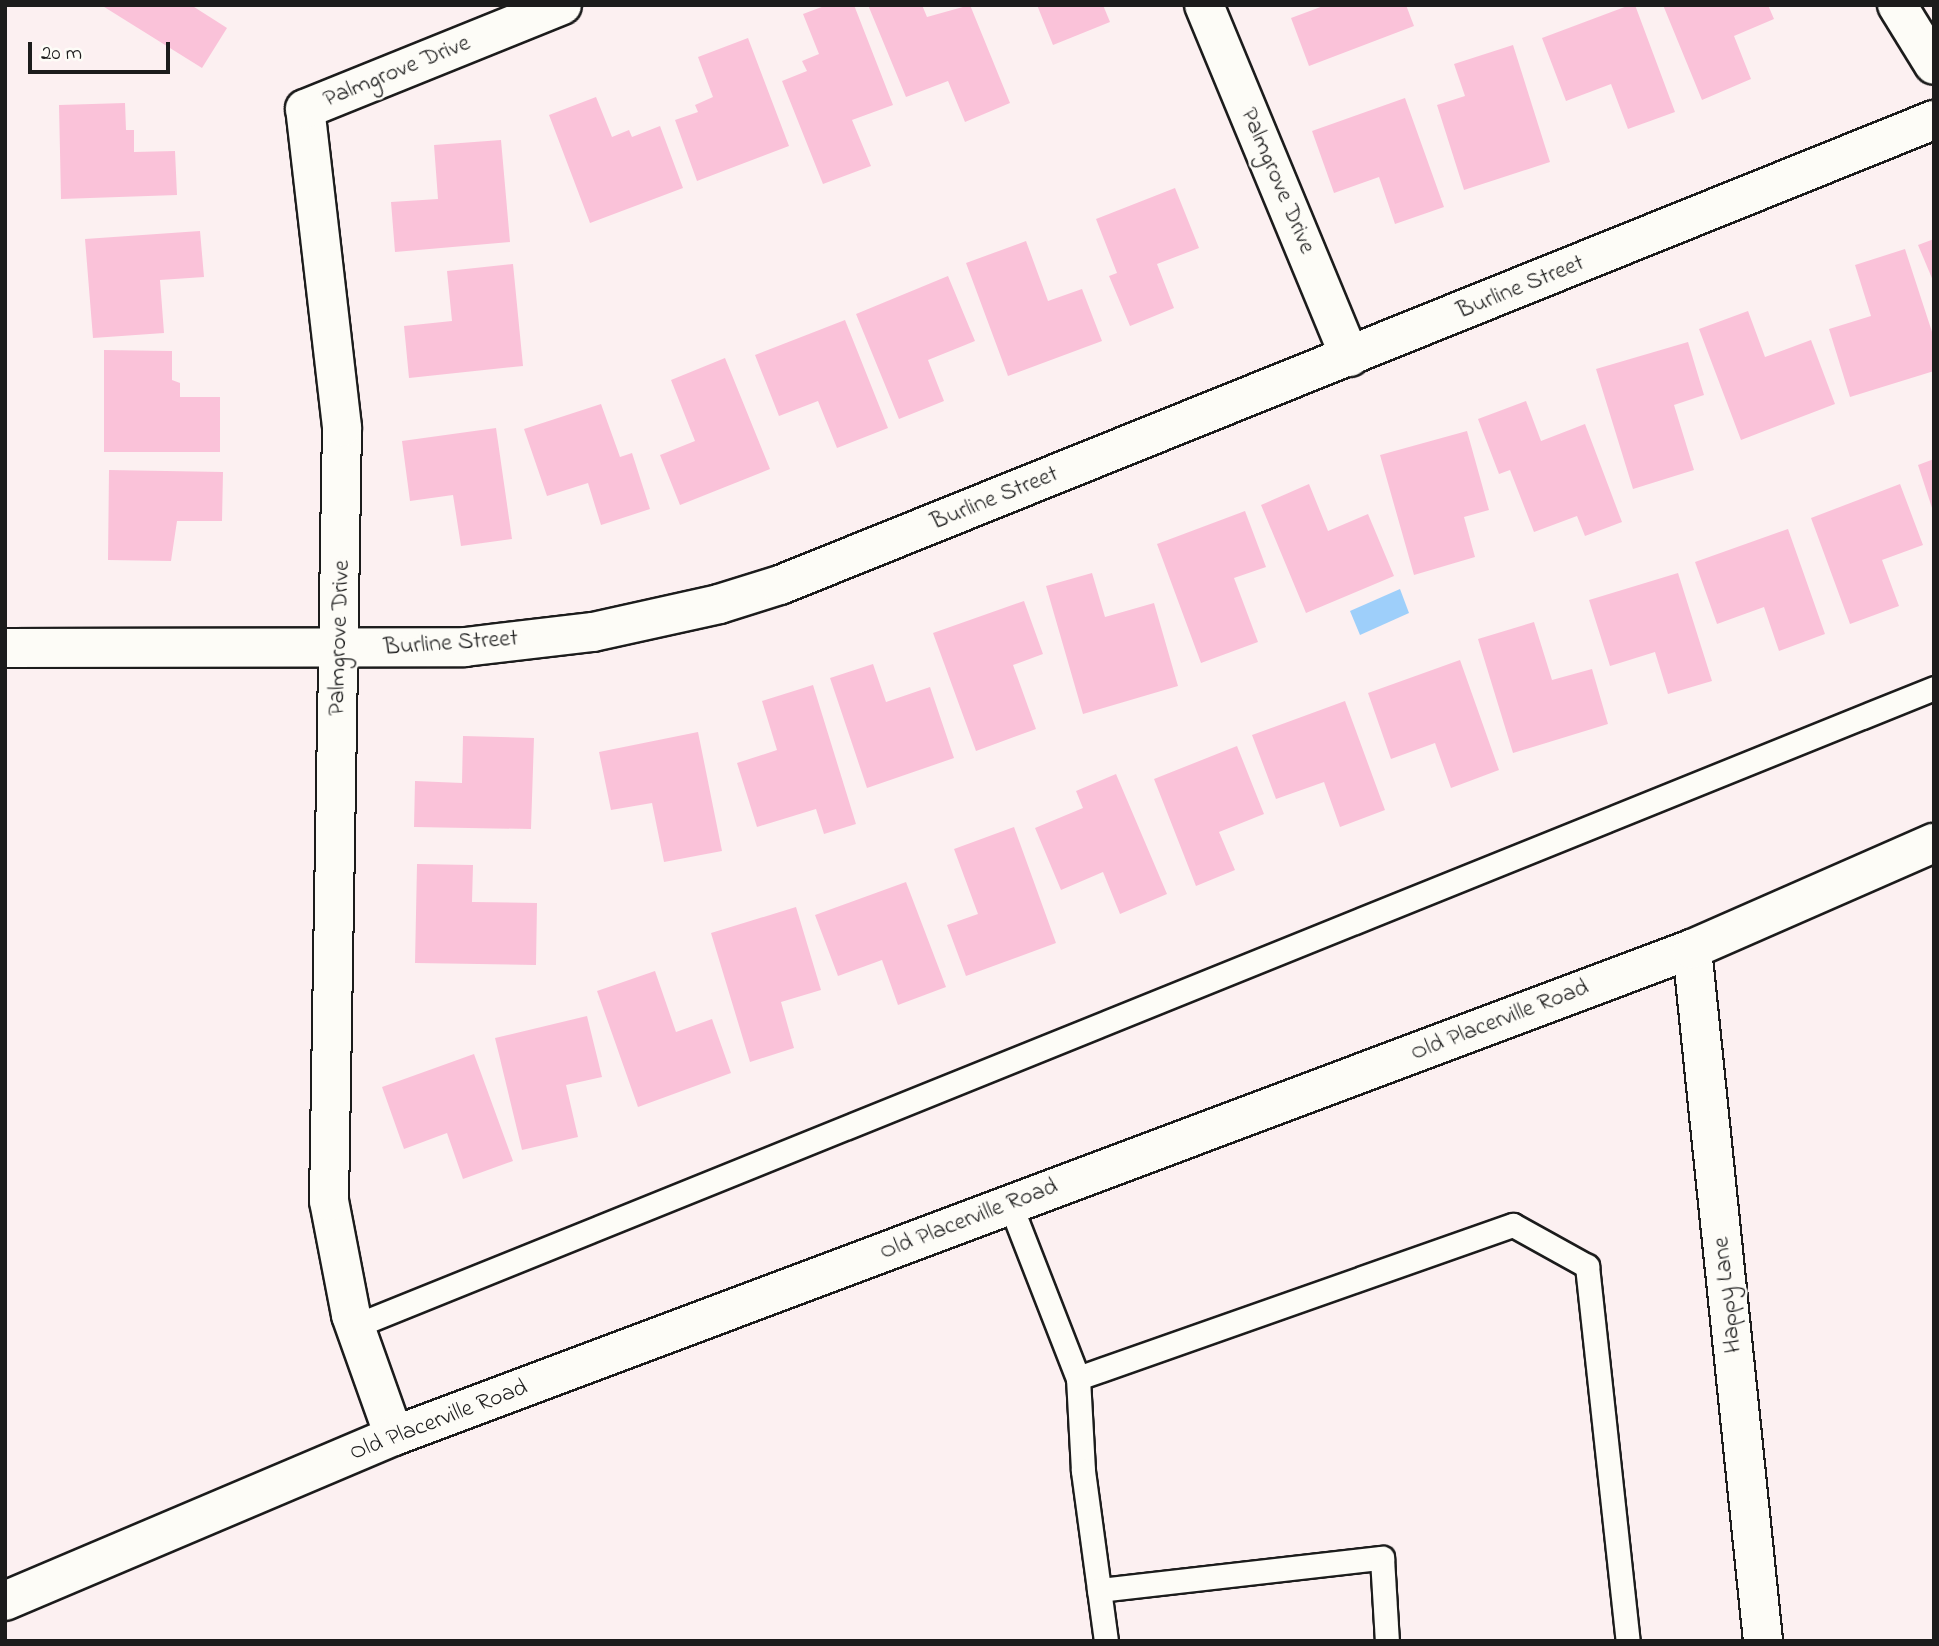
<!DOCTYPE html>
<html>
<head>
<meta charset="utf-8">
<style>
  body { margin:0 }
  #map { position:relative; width:1939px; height:1646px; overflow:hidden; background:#fcf0f1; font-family:"Indie Flower",sans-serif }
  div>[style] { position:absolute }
  .water>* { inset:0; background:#9ecffa }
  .building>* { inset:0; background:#fac2d9 }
  .roads { filter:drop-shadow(2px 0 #1c1c1c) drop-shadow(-2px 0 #1c1c1c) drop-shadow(0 2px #1c1c1c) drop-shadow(0 -2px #1c1c1c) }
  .service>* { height:23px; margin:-11.5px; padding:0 11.5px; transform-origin:11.5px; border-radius:11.5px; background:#fdfcf7 }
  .minor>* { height:38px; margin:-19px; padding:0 19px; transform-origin:19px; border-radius:19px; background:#fdfcf7 }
  .tertiary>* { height:38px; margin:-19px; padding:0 19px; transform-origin:19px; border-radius:19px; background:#fdfcf7 }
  span { translate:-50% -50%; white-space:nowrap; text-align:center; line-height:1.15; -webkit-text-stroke:5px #fdfcf7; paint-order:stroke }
  .street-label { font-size:24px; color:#1c1c1c }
  .frame { position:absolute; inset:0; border:7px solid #1c1c1c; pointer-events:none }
  .scale { position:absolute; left:28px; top:42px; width:142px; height:32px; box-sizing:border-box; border:4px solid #1c1c1c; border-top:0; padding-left:9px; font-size:21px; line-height:24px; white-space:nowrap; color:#1c1c1c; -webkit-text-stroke:5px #fdfcf7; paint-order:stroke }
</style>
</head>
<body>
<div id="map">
  <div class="water">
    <div style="clip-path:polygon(1400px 589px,1409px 613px,1360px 635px,1350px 611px)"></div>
  </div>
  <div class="building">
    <div style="clip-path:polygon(101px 5px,191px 5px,227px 28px,202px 68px)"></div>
    <div style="clip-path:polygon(827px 5px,854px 5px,893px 105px,852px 120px,871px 166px,823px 184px,782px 81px,807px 71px,802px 61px,819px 54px,803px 14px)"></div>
    <div style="clip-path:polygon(868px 5px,922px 5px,927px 17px,970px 5px,1010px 103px,965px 122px,948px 81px,906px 97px)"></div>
    <div style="clip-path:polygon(1037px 5px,1103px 5px,1110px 22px,1053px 45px)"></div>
    <div style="clip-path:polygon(1326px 5px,1406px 5px,1414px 26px,1309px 66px,1291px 18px)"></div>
    <div style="clip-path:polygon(1630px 5px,1635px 5px,1675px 112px,1628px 129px,1611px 84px,1566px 101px,1542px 38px)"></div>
    <div style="clip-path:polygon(1663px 5px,1768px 5px,1774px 19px,1734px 36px,1751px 79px,1702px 100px)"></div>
    <div style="clip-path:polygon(748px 38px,789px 146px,697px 181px,675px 120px,698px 112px,695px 105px,713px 97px,698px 57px)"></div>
    <div style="clip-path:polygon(1513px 45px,1550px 162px,1464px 190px,1437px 105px,1465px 96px,1454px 64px)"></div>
    <div style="clip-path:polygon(596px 97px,612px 137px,629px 130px,632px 137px,660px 126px,683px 188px,590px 223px,549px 115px)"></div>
    <div style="clip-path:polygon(1405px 98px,1444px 207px,1395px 224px,1379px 177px,1334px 193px,1312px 131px)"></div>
    <div style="clip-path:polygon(125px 103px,126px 130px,134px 130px,134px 152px,175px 151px,177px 195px,61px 199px,59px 105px)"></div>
    <div style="clip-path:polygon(501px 140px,510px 242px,395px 252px,391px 202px,438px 199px,434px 145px)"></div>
    <div style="clip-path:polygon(1175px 188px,1199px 248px,1157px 264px,1174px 308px,1130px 326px,1109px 276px,1117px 273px,1096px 219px)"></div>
    <div style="clip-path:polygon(200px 231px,204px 277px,160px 280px,164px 333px,93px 338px,85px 239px)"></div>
    <div style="clip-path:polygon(1934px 239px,1934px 283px,1918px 245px)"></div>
    <div style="clip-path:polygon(1026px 241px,1048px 301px,1082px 289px,1102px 341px,1008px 376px,966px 263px)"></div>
    <div style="clip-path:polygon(1905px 249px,1934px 338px,1934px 371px,1850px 397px,1829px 329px,1871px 316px,1855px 265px)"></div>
    <div style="clip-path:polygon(513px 264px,523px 366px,409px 378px,404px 326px,452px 321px,447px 271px)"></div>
    <div style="clip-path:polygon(948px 276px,975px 341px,928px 360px,944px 401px,899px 419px,856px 314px)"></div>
    <div style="clip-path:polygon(1748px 311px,1765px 357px,1811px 340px,1835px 404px,1741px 440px,1699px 329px)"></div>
    <div style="clip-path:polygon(845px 320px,888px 428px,837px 448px,818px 401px,779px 416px,755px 355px)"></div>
    <div style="clip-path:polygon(1688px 342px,1704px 395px,1674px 405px,1694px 470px,1633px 489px,1596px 369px)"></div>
    <div style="clip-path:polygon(104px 350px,172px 351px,172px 380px,180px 383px,180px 397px,220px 397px,220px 452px,104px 452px)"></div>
    <div style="clip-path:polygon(725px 358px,770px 469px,680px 505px,660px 455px,695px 441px,671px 380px)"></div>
    <div style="clip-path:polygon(1526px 401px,1541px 441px,1585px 424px,1622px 522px,1585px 536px,1577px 516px,1534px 532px,1510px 470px,1499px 474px,1478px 419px)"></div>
    <div style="clip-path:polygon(601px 404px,620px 457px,632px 453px,650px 509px,601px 525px,588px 483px,547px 496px,524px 429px)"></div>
    <div style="clip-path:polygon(496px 428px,512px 539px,461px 546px,453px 495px,410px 501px,402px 441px)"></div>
    <div style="clip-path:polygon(1467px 431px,1489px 510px,1464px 517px,1475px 557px,1414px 575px,1380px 455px)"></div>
    <div style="clip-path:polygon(1934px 459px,1934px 510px,1933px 511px,1918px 465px)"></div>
    <div style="clip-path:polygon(109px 470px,223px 472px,222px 521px,177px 521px,171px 561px,108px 560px)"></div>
    <div style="clip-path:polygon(1309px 484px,1328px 531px,1368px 514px,1394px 576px,1306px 613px,1261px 505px)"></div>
    <div style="clip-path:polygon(1900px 484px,1923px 545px,1882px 560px,1899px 606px,1850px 624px,1811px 518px)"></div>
    <div style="clip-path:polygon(1245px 511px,1266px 567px,1234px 578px,1258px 642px,1201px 663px,1157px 544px)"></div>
    <div style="clip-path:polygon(1788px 529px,1825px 634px,1779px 651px,1764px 607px,1717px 624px,1695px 562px)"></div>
    <div style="clip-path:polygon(1092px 573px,1105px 617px,1154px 603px,1178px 686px,1083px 714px,1046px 586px)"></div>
    <div style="clip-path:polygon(1678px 573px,1712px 681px,1668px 694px,1655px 652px,1610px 666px,1589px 600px)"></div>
    <div style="clip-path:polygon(1024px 601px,1043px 654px,1013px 665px,1036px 729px,976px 751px,933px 633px)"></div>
    <div style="clip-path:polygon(1534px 622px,1552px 680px,1592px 669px,1608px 724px,1513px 753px,1478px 639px)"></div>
    <div style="clip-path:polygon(1460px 660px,1499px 770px,1451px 788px,1435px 743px,1391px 759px,1368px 693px)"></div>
    <div style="clip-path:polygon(873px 664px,886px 702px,930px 687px,954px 758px,867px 788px,830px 678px)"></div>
    <div style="clip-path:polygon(813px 685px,856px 824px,824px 834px,816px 809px,757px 827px,737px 763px,777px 750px,762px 701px)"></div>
    <div style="clip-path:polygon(1345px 701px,1385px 810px,1340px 827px,1324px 782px,1276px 799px,1252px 735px)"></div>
    <div style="clip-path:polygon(698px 732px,722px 851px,664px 862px,652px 803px,611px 810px,599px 752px)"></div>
    <div style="clip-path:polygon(463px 736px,534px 738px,531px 829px,414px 827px,415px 781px,462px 783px)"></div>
    <div style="clip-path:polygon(1237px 746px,1264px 814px,1219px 832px,1235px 870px,1196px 886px,1154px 779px)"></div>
    <div style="clip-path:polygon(1116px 774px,1167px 894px,1120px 914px,1103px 872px,1061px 890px,1035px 828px,1083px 808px,1076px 791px)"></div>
    <div style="clip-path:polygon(1014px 827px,1056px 943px,966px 976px,947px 925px,978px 914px,954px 849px)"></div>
    <div style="clip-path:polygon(417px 864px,473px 865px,472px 902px,537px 903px,536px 965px,415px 963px)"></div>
    <div style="clip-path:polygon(906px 882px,946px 987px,898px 1005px,882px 960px,838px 976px,815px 915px)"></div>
    <div style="clip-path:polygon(796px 907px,821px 990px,781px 1002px,794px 1048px,750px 1062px,711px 933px)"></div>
    <div style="clip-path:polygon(655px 971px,676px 1032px,712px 1019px,731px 1073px,638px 1107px,597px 991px)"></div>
    <div style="clip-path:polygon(587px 1016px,602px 1077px,566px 1085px,578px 1137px,522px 1150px,495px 1038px)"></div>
    <div style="clip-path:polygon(474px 1054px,513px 1161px,463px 1179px,447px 1133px,404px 1149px,382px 1087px)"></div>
  </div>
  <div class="roads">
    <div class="service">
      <div style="left:1010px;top:1204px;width:187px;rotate:68.7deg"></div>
      <div style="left:1078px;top:1378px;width:93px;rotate:86.9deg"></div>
      <div style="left:1083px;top:1471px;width:172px;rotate:82.3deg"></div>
      <div style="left:355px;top:1326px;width:1703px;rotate:-22deg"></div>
      <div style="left:1078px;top:1378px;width:461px;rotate:-19.4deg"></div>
      <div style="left:1513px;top:1225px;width:85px;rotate:29deg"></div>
      <div style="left:1587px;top:1266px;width:377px;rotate:83.8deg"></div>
      <div style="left:1099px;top:1590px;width:285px;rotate:-6.5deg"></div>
      <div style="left:1382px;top:1558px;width:83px;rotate:86.6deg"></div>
    </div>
    <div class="minor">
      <div style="left:1204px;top:5px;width:381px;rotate:67.5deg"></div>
      <div style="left:1897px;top:5px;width:70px;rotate:58.3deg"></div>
      <div style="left:5px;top:648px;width:460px;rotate:-0.1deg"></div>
      <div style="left:465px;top:647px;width:129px;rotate:-6.7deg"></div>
      <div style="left:593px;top:632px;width:129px;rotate:-12.5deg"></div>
      <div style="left:719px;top:604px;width:64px;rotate:-17.3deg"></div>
      <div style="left:780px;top:585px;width:1244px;rotate:-21.95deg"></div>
      <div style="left:1692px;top:949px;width:696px;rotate:84.14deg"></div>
      <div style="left:394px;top:1436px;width:128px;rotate:-109.6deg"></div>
      <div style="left:351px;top:1315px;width:116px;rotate:-100.9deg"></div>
      <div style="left:329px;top:1201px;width:774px;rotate:-89.04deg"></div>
      <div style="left:342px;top:427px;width:320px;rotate:-96.6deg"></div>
      <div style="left:305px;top:109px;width:277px;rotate:-22deg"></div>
    </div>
    <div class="tertiary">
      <div style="left:5px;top:1601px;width:423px;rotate:-23deg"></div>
      <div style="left:394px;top:1436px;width:1386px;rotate:-20.57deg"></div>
      <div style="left:1692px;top:949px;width:264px;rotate:-23.7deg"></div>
    </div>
  </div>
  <div class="street-label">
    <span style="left:397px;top:72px;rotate:-22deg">Palmgrove Drive</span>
    <span style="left:1277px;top:181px;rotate:67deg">Palmgrove Drive</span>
    <span style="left:1521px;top:288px;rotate:-22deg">Burline Street</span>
    <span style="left:995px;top:499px;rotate:-22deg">Burline Street</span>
    <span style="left:340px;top:638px;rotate:-88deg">Palmgrove Drive</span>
    <span style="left:451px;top:644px;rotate:-4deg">Burline Street</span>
    <span style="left:1500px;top:1021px;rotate:-21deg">Old Placerville Road</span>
    <span style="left:969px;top:1220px;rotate:-21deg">Old Placerville Road</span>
    <span style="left:1728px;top:1295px;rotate:-96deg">Happy Lane</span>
    <span style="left:439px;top:1421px;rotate:-21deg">Old Placerville Road</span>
  </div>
  <div class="frame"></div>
  <div class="scale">20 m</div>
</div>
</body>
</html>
